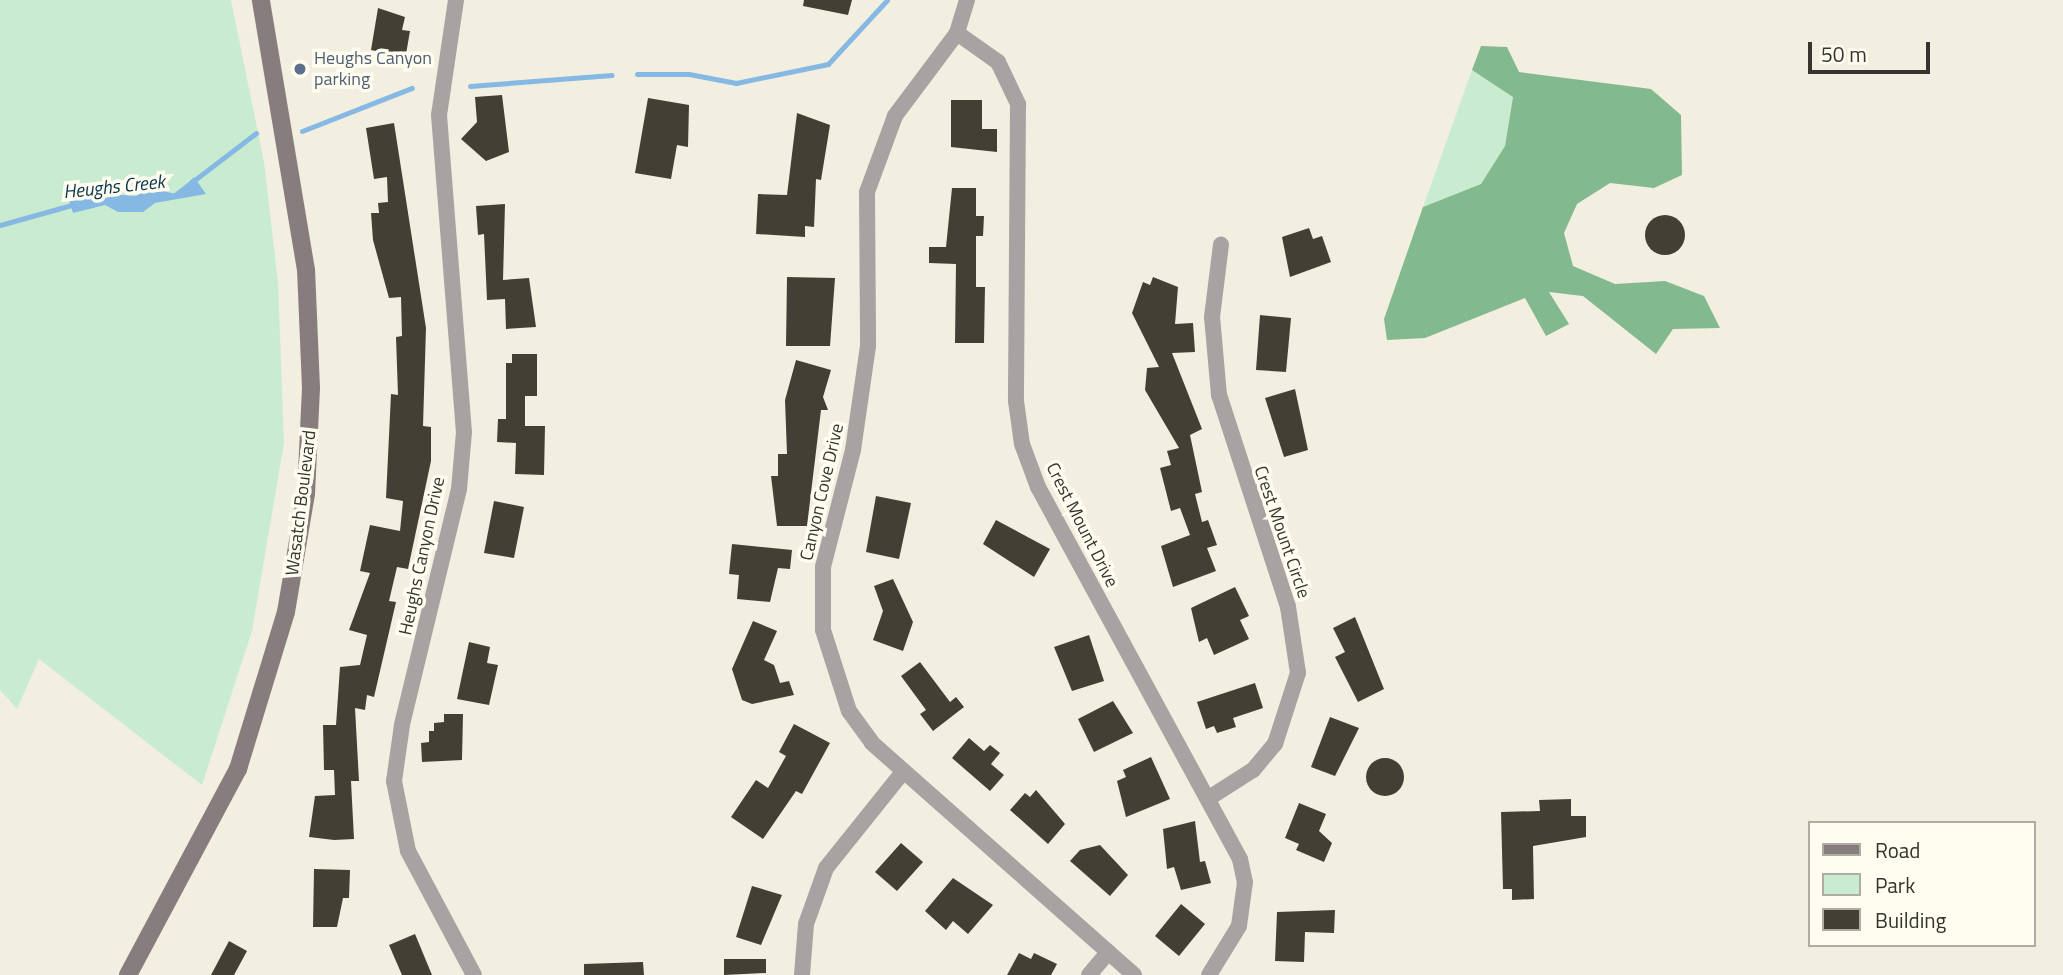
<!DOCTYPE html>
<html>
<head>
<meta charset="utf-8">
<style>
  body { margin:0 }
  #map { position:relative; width:2063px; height:975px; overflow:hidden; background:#f2efe0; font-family:"Titillium Web",sans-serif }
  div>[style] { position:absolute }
  .green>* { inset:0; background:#c9ecd0 }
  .forest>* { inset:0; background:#83b98e }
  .water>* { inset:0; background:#85b9e4 }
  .stream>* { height:5px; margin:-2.5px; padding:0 2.5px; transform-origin:2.5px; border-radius:2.5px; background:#85b9e4 }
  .building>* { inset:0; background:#424034 }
  .round { border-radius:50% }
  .street>* { height:16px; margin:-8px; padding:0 8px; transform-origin:8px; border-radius:8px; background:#a9a2a3 }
  .secondary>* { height:18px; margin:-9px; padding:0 9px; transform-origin:9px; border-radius:9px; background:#887d7e }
  .dots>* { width:19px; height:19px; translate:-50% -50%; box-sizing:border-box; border:4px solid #fffcf0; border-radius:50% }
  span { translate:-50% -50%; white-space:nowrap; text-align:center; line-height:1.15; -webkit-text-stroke:7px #fffcf0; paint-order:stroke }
  .service-label { font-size:18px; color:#4e5e75 }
  .left { translate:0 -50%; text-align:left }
  .street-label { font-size:18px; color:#35342f }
  .water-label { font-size:19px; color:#0c3552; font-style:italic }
  .legend { position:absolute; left:1808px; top:821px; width:228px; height:126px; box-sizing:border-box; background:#fffcf0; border:2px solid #aeaca3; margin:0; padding:9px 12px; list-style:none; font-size:21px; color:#35342f }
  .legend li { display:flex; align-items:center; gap:14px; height:35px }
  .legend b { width:35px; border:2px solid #aeaca3 }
  .scale { position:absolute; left:1808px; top:42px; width:122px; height:32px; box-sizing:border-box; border:4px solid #35342f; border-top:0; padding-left:9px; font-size:21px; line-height:24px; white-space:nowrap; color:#35342f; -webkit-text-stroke:5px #fffcf0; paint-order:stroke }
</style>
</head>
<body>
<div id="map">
  <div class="green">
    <div style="clip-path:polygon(0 0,231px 0,264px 162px,278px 282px,284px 443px,252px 631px,202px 785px,39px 659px,17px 709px,0 690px)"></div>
    <div style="clip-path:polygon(1472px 70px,1513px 96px,1505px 146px,1481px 184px,1423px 207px)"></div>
  </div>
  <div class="forest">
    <div style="clip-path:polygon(1481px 46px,1507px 47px,1519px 72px,1651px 89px,1681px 115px,1682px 175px,1654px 188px,1610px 183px,1577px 204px,1564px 233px,1573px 266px,1615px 284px,1665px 281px,1704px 296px,1720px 328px,1673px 329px,1656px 354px,1583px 296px,1549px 292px,1569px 324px,1546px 336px,1525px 298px,1425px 338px,1387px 340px,1384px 319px,1423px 207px,1481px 184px,1505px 146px,1513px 97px,1472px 70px)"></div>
  </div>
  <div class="water">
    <div style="clip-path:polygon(194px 177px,206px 194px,155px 203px,143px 212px,118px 212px,105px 205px,73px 213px,68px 197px,79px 192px,136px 196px,150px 188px,176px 194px)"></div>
  </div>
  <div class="stream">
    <div style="left:637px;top:74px;width:52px"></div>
    <div style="left:689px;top:74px;width:48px;rotate:10.8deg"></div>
    <div style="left:736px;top:83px;width:94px;rotate:-11.7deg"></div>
    <div style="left:828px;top:64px;width:87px;rotate:-47.3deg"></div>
    <div style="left:470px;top:86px;width:142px;rotate:-4.4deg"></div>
    <div style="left:302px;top:131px;width:118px;rotate:-21.4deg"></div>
    <div style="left:175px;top:195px;width:102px;rotate:-37.4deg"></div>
    <div style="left:0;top:225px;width:78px;rotate:-15.6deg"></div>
  </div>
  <div class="building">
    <div style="clip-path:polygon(804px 0,852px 0,848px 15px,803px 6px)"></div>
    <div style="clip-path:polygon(378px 8px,405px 17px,402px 30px,410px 31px,404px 66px,384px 62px,386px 53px,371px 50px)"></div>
    <div style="clip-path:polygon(502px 95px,509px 152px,486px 161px,461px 139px,477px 122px,475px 97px)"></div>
    <div style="clip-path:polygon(648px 98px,689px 105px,688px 147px,677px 145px,671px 179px,635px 173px)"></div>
    <div style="clip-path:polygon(951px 100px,982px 100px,982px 129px,997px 129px,997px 152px,951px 147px)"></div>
    <div style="clip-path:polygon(797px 113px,830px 125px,821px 180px,816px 179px,814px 227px,805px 226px,805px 237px,756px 234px,758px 194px,787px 195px)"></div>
    <div style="clip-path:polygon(394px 123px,426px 328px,423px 426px,431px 427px,431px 461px,408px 569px,397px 567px,389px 601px,396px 602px,374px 697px,367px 695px,365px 710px,355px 708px,359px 781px,351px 781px,354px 839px,334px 840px,309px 837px,315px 796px,335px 795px,334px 770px,324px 770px,323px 725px,336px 725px,340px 667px,360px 665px,367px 635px,349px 630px,370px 573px,360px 571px,370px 525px,400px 531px,403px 501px,386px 498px,391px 394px,398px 395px,396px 337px,402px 336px,401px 297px,389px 298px,373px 240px,371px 213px,379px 213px,378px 203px,388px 202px,387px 177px,374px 179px,366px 128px)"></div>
    <div style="clip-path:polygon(952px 188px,976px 188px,976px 216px,984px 216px,983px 236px,976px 236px,976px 287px,985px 287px,984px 343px,955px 343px,956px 264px,929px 263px,929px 247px,946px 247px)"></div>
    <div style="clip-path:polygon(505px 204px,503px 280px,529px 278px,536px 327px,506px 329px,505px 299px,487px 300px,484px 234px,478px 235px,476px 206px)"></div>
    <div class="round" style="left:1645px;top:215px;width:40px;height:40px"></div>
    <div style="clip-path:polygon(1309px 228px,1313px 239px,1322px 236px,1331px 262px,1290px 277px,1282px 237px)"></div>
    <div style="clip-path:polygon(787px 277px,835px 278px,830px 346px,786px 346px)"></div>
    <div style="clip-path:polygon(1153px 277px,1178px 287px,1175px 324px,1193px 323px,1195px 352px,1172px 353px,1202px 429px,1190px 435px,1202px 492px,1195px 494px,1202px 522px,1208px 520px,1217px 545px,1207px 548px,1216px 571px,1173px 587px,1161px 546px,1190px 535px,1180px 508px,1171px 511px,1160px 468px,1171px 465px,1167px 451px,1179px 448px,1145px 390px,1147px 368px,1159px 367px,1132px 313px,1143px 282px,1150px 285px)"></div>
    <div style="clip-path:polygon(1260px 315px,1291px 318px,1286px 372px,1256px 370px)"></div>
    <div style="clip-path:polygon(512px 354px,537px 354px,537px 396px,525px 396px,525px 426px,545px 426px,544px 475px,515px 474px,516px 443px,497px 442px,498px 419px,506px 419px,506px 363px,512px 363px)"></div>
    <div style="clip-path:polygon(796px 360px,831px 370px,823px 397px,828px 410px,821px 410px,807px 526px,777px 526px,771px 476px,778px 476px,778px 454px,787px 454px,785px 400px)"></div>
    <div style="clip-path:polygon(1295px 389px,1308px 450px,1284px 457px,1265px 398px)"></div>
    <div style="clip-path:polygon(876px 496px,911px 503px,899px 559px,866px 552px)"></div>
    <div style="clip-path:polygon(494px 501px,524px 507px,514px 558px,484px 553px)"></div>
    <div style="clip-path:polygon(996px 520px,1050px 549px,1034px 577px,983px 544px)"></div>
    <div style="clip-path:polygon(732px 544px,792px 550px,790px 569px,778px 568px,770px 602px,737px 599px,739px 575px,729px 574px)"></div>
    <div style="clip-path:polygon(893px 579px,913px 622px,903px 651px,873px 640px,883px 611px,874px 586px)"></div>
    <div style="clip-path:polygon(1235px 587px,1249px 616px,1240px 620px,1249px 639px,1214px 655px,1207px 638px,1199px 642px,1191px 608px)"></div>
    <div style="clip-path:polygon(1355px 617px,1384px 689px,1358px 702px,1335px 657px,1345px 652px,1333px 628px)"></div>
    <div style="clip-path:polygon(753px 621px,777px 631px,764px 660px,774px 665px,780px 683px,789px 681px,794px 695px,752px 704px,742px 700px,732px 669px)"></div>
    <div style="clip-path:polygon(1089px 635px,1104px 681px,1072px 691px,1054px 647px)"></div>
    <div style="clip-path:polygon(469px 642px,490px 647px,487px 663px,498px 665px,489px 705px,457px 699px)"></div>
    <div style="clip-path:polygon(920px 662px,950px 702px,956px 697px,964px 707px,933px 731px,920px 714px,926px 710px,901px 676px)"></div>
    <div style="clip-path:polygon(1255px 683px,1263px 708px,1233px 718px,1236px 727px,1217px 733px,1214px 726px,1206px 729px,1197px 702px)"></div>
    <div style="clip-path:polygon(1113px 701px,1133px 733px,1094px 752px,1078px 719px)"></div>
    <div style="clip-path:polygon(444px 714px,463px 714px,462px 760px,422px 762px,421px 743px,429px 742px,429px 731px,434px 731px,434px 723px,444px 722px)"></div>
    <div style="clip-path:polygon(1330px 717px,1359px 728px,1335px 776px,1311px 767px)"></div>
    <div style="clip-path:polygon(794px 724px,830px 743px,802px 794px,796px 791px,763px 839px,731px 817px,756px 780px,768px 788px,786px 756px,779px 752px)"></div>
    <div style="clip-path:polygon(969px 738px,984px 751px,990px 745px,1000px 753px,991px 764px,1004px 775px,990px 791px,952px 758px)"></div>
    <div style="clip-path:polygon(1151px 757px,1170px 799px,1126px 817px,1117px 781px,1126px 777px,1123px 770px)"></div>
    <div class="round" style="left:1366px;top:758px;width:38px;height:38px"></div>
    <div style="clip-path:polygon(1036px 790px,1065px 824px,1048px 844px,1010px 810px,1025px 793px,1030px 797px)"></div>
    <div style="clip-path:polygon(1571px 799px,1571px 816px,1586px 816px,1586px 837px,1533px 846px,1534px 899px,1512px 900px,1512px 889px,1503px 889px,1501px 812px,1540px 811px,1539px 800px)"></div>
    <div style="clip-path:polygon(1299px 803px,1326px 814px,1319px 831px,1332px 843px,1324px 862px,1296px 850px,1299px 844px,1285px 838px)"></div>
    <div style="clip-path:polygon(1195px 821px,1200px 862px,1205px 861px,1211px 883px,1181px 890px,1174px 867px,1167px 869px,1163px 829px)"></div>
    <div style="clip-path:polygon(901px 843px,923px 862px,897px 891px,875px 872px)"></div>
    <div style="clip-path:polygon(1100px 845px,1128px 875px,1110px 896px,1070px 861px,1080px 850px)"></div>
    <div style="clip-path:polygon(314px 869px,350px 870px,349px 898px,343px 898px,337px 927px,313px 927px)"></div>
    <div style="clip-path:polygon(953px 878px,993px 905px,968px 934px,953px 921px,946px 930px,925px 911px)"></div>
    <div style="clip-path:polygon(752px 886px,782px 895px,761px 945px,736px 937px)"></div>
    <div style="clip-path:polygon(1181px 904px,1205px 924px,1179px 956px,1155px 936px)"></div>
    <div style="clip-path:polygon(1335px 910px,1334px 933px,1305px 932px,1304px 962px,1275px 961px,1277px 912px)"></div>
    <div style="clip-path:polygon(415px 934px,432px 975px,402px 975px,389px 945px)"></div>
    <div style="clip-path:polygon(229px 941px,247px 951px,234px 975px,211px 975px)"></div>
    <div style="clip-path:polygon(1019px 953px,1031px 959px,1034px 953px,1057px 964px,1051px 975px,1007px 975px)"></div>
    <div style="clip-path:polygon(724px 959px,766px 959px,766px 973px,724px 975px)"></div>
    <div style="clip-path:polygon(643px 962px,644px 975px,584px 975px,584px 964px)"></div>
  </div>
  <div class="street">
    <div style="left:456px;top:0;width:116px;rotate:98.4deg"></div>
    <div style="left:439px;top:115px;width:318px;rotate:85.5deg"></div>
    <div style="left:464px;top:432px;width:57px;rotate:95deg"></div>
    <div style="left:459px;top:489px;width:243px;rotate:103.6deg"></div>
    <div style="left:402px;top:725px;width:57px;rotate:98.1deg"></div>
    <div style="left:394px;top:781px;width:71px;rotate:78.7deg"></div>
    <div style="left:408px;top:851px;width:140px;rotate:62deg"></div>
    <div style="left:967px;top:0;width:34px;rotate:107deg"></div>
    <div style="left:957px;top:33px;width:104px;rotate:126.8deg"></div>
    <div style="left:895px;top:116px;width:81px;rotate:110.2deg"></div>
    <div style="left:867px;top:192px;width:154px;rotate:89.6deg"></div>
    <div style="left:868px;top:346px;width:105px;rotate:98.2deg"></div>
    <div style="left:853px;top:450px;width:121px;rotate:104.4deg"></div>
    <div style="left:823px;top:567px;width:63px;rotate:90deg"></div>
    <div style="left:823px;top:630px;width:85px;rotate:72.2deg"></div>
    <div style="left:849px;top:711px;width:39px;rotate:54deg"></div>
    <div style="left:872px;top:743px;width:350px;rotate:41.5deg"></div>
    <div style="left:957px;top:33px;width:50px;rotate:35.3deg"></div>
    <div style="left:998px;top:62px;width:47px;rotate:64.5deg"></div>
    <div style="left:1018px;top:104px;width:297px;rotate:90.4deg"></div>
    <div style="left:1016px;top:401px;width:43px;rotate:82.1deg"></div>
    <div style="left:1022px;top:444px;width:46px;rotate:69.6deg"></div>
    <div style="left:1038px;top:487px;width:423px;rotate:61.5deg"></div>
    <div style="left:1240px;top:859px;width:24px;rotate:78deg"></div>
    <div style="left:1245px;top:882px;width:44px;rotate:97.8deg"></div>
    <div style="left:1239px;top:926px;width:57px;rotate:121.5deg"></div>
    <div style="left:1209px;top:798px;width:52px;rotate:-32.5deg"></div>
    <div style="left:1253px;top:770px;width:34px;rotate:-50deg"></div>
    <div style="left:1275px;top:744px;width:75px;rotate:-72.1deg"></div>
    <div style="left:1298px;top:673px;width:67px;rotate:-98.6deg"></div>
    <div style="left:1288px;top:607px;width:223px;rotate:-108deg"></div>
    <div style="left:1219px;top:395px;width:78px;rotate:-95.1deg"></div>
    <div style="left:1212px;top:317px;width:73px;rotate:-82.9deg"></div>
    <div style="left:802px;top:975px;width:51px;rotate:-85.5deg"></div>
    <div style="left:806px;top:924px;width:59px;rotate:-70.3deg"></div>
    <div style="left:826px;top:868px;width:123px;rotate:-51.3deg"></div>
    <div style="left:1089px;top:975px;width:30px;rotate:-50deg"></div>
  </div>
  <div class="secondary">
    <div style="left:128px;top:975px;width:234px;rotate:-61.9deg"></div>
    <div style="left:238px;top:769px;width:164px;rotate:-73deg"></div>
    <div style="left:286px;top:612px;width:120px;rotate:-80.4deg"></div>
    <div style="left:306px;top:494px;width:106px;rotate:-87.3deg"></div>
    <div style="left:311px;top:388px;width:118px;rotate:-92.4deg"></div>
    <div style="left:306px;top:270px;width:274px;rotate:-99.5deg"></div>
  </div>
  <div class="dots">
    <div style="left:300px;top:69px;background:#5c6f8a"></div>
  </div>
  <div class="service-label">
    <span class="left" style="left:314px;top:69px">Heughs Canyon<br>parking</span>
  </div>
  <div class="street-label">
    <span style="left:822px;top:492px;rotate:-77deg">Canyon Cove Drive</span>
    <span style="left:301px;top:503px;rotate:-83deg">Wasatch Boulevard</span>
    <span style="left:1082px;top:525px;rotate:63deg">Crest Mount Drive</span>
    <span style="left:1282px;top:532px;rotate:71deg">Crest Mount Circle</span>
    <span style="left:422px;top:556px;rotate:-78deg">Heughs Canyon Drive</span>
  </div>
  <div class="water-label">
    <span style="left:114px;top:186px;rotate:-6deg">Heughs Creek</span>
  </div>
  <ul class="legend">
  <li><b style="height:9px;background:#887d7e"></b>Road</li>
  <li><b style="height:19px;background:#c9ecd0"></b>Park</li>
  <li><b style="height:19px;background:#424034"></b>Building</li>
  </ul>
  <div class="scale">50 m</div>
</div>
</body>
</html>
